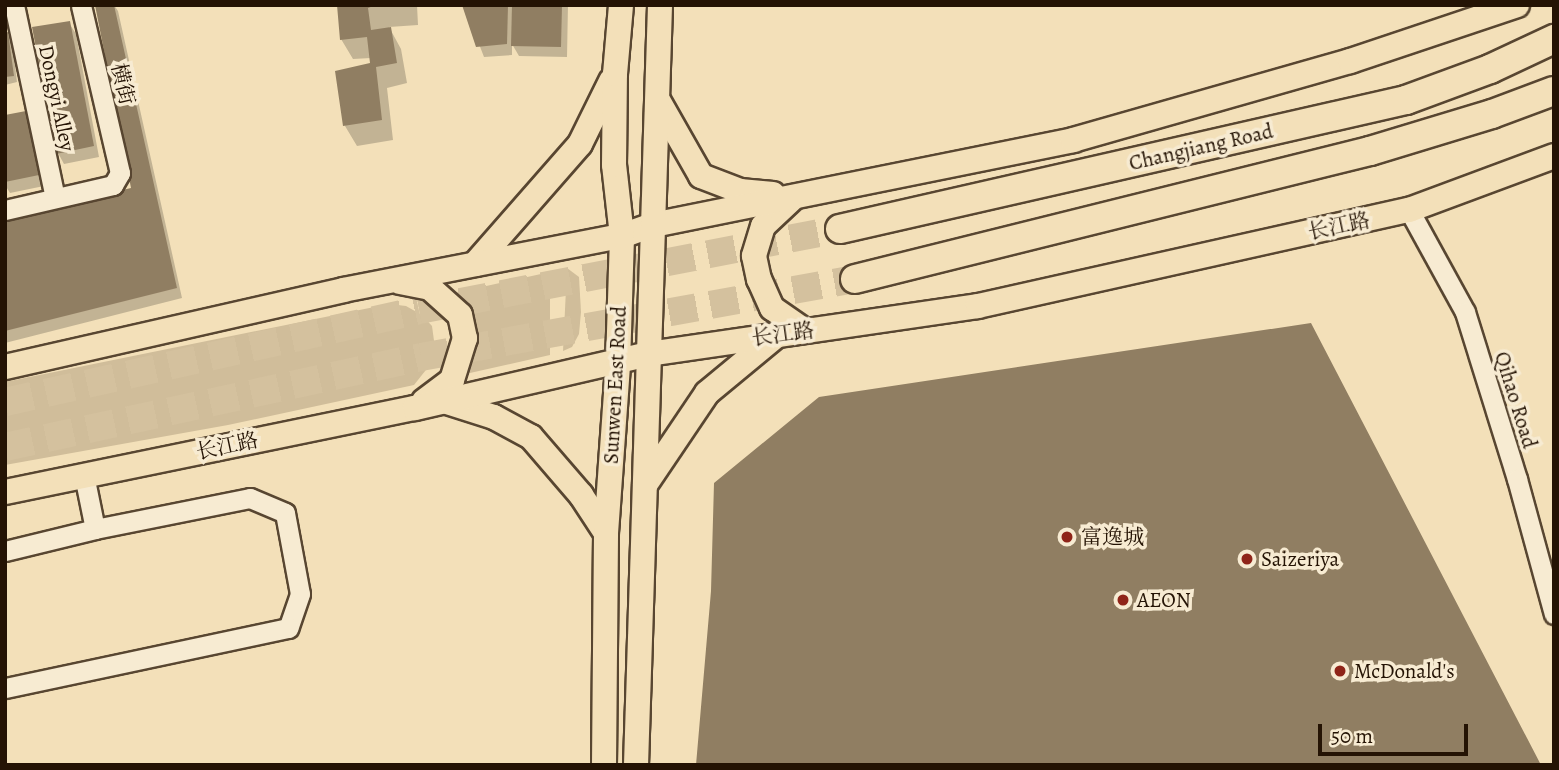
<!DOCTYPE html>
<html>
<head>
<meta charset="utf-8">
<style>
  body { margin:0 }
  #map { position:relative; width:1559px; height:770px; overflow:hidden; background:#f3e0b9; font-family:Alegreya,"Noto Serif SC",serif }
  div>[style] { position:absolute }
  .green>* { inset:0; background:#d0bd9a }
  .shadow>* { inset:0; background:#0003 }
  .building>* { inset:0; background:#907e62 }
  .highway-tunnel>* { height:28px; margin-top:-14px; transform-origin:0; background:repeating-linear-gradient(90deg,#d4c19e 0 28px,transparent 0 42px) }
  .roads { filter:drop-shadow(2px 0 #584631) drop-shadow(-2px 0 #584631) drop-shadow(0 2px #584631) drop-shadow(0 -2px #584631) }
  .minor>* { height:19px; margin:-9.5px; padding:0 9.5px; transform-origin:9.5px; border-radius:9.5px; background:#f7ebd2 }
  .major>* { height:24px; margin:-12px; padding:0 12px; transform-origin:12px; border-radius:12px; background:#f3e0b9 }
  .highway>* { height:28px; margin:-14px; padding:0 14px; transform-origin:14px; border-radius:14px; background:#f3e0b9 }
  .dots>* { width:19px; height:19px; translate:-50% -50%; box-sizing:border-box; border:4px solid #f7ebd2; border-radius:50% }
  span { translate:-50% -50%; white-space:nowrap; text-align:center; line-height:1.15; -webkit-text-stroke:7px #f7ebd2; paint-order:stroke }
  .street-label { font-size:21px; color:#241304 }
  .poi-label { font-size:21px; color:#241304 }
  .left { translate:0 -50%; text-align:left }
  .frame { position:absolute; inset:0; border:7px solid #241304; pointer-events:none }
  .scale { position:absolute; left:1318px; top:724px; width:150px; height:32px; box-sizing:border-box; border:4px solid #241304; border-top:0; padding-left:9px; font-size:21px; line-height:24px; white-space:nowrap; color:#241304; -webkit-text-stroke:5px #f7ebd2; paint-order:stroke }
</style>
</head>
<body>
<div id="map">
  <div class="green">
    <div style="clip-path:polygon(567px 268px,579px 277px,581px 312px,579px 334px,572px 347px,563px 351px)"></div>
    <div style="clip-path:polygon(550px 272px,550px 355px,461px 375px,450px 294px)"></div>
    <div style="clip-path:polygon(389px 304px,406px 306px,422px 315px,432px 326px,435px 348px,433px 361px,414px 385px,228px 425px,5px 465px,5px 382px)"></div>
  </div>
  <div class="shadow">
    <div style="clip-path:polygon(97px 5px,114px 5px,118px 11px,182px 298px,5px 343px,5px 219px,133px 189px)"></div>
    <div style="clip-path:polygon(338px 5px,417px 5px,418px 25px,389px 27px,401px 49px,407px 83px,387px 88px,393px 140px,357px 146px,345px 126px,372px 64px,371px 58px,353px 59px,341px 39px)"></div>
    <div style="clip-path:polygon(464px 5px,568px 5px,567px 57px,519px 56px,512px 44px,512px 55px,484px 57px)"></div>
    <div style="clip-path:polygon(69px 23px,76px 34px,99px 157px,64px 164px,58px 153px)"></div>
    <div style="clip-path:polygon(8px 34px,12px 41px,17px 82px,5px 85px)"></div>
    <div style="clip-path:polygon(25px 113px,31px 124px,44px 186px,10px 193px,5px 185px,5px 117px)"></div>
  </div>
  <div class="building">
    <div style="clip-path:polygon(95px 5px,114px 5px,177px 288px,5px 331px,5px 217px,131px 188px)"></div>
    <div style="clip-path:polygon(337px 5px,376px 5px,368px 8px,371px 30px,391px 27px,397px 63px,376px 67px,382px 120px,343px 126px,335px 71px,370px 63px,367px 37px,340px 40px)"></div>
    <div style="clip-path:polygon(462px 5px,508px 5px,507px 44px,476px 47px)"></div>
    <div style="clip-path:polygon(512px 5px,562px 5px,561px 47px,511px 46px)"></div>
    <div style="clip-path:polygon(70px 21px,94px 146px,56px 154px,32px 27px)"></div>
    <div style="clip-path:polygon(8px 32px,14px 76px,5px 77px,5px 33px)"></div>
    <div style="clip-path:polygon(26px 111px,39px 175px,5px 182px,5px 115px)"></div>
    <div style="clip-path:polygon(1311px 323px,1541px 765px,696px 765px,711px 591px,714px 483px,819px 397px)"></div>
  </div>
  <div class="highway-tunnel">
    <div style="left:5px;top:402px;width:424px;rotate:-12.5deg"></div>
    <div style="left:419px;top:310px;width:429px;rotate:-10.9deg"></div>
    <div style="left:5px;top:447px;width:426px;rotate:-12.2deg"></div>
    <div style="left:421px;top:357px;width:441px;rotate:-10.2deg"></div>
  </div>
  <div class="roads">
    <div class="minor">
      <div style="left:14px;top:5px;width:197px;rotate:78deg"></div>
      <div style="left:5px;top:210px;width:111px;rotate:-13deg"></div>
      <div style="left:113px;top:185px;width:14px;rotate:-60deg"></div>
      <div style="left:120px;top:173px;width:172px;rotate:-103.1deg"></div>
      <div style="left:1409px;top:210px;width:116px;rotate:61.2deg"></div>
      <div style="left:1465px;top:312px;width:175px;rotate:72.7deg"></div>
      <div style="left:1517px;top:479px;width:140px;rotate:74.7deg"></div>
      <div style="left:84px;top:475px;width:55px;rotate:78.5deg"></div>
      <div style="left:5px;top:551px;width:93px;rotate:-13.7deg"></div>
      <div style="left:95px;top:529px;width:158px;rotate:-11.3deg"></div>
      <div style="left:250px;top:498px;width:38px;rotate:23deg"></div>
      <div style="left:285px;top:513px;width:82px;rotate:79.5deg"></div>
      <div style="left:300px;top:594px;width:36px;rotate:109deg"></div>
      <div style="left:288px;top:628px;width:289px;rotate:168deg"></div>
    </div>
    <div class="major">
      <div style="left:659px;top:102px;width:85px;rotate:60.4deg"></div>
      <div style="left:701px;top:176px;width:42px;rotate:21deg"></div>
      <div style="left:740px;top:191px;width:33px;rotate:5deg"></div>
      <div style="left:794px;top:197px;width:42px;rotate:136.9deg"></div>
      <div style="left:763px;top:226px;width:31px;rotate:107deg"></div>
      <div style="left:754px;top:256px;width:24px;rotate:78deg"></div>
      <div style="left:759px;top:279px;width:32px;rotate:66deg"></div>
      <div style="left:772px;top:308px;width:40px;rotate:34.9deg"></div>
      <div style="left:475px;top:264px;width:159px;rotate:-48.8deg"></div>
      <div style="left:580px;top:144px;width:70px;rotate:-63.8deg"></div>
      <div style="left:400px;top:282px;width:31px;rotate:11deg"></div>
      <div style="left:430px;top:288px;width:40px;rotate:42deg"></div>
      <div style="left:460px;top:315px;width:24px;rotate:78deg"></div>
      <div style="left:465px;top:338px;width:44px;rotate:107.2deg"></div>
      <div style="left:452px;top:380px;width:35px;rotate:143deg"></div>
      <div style="left:5px;top:367px;width:347px;rotate:-12.8deg"></div>
      <div style="left:343px;top:290px;width:284px;rotate:-11deg"></div>
      <div style="left:622px;top:236px;width:33px;rotate:-20deg"></div>
      <div style="left:653px;top:225px;width:429px;rotate:-11.4deg"></div>
      <div style="left:1073px;top:140px;width:288px;rotate:-15.9deg"></div>
      <div style="left:1350px;top:61px;width:176px;rotate:-18.5deg"></div>
      <div style="left:444px;top:401px;width:52px;rotate:17.7deg"></div>
      <div style="left:494px;top:417px;width:42px;rotate:28.4deg"></div>
      <div style="left:531px;top:437px;width:77px;rotate:49.2deg"></div>
      <div style="left:581px;top:495px;width:45px;rotate:56.7deg"></div>
      <div style="left:645px;top:485px;width:111px;rotate:-56deg"></div>
      <div style="left:707px;top:393px;width:91px;rotate:-39.6deg"></div>
      <div style="left:5px;top:492px;width:419px;rotate:-11.6deg"></div>
      <div style="left:415px;top:408px;width:240px;rotate:-13deg"></div>
      <div style="left:649px;top:354px;width:332px;rotate:-8.3deg"></div>
      <div style="left:978px;top:306px;width:442px;rotate:-12.6deg"></div>
      <div style="left:1409px;top:210px;width:155px;rotate:-20.4deg"></div>
      <div style="left:604px;top:765px;width:232px;rotate:-89.5deg"></div>
      <div style="left:606px;top:533px;width:169px;rotate:-85.9deg"></div>
      <div style="left:618px;top:364px;width:128px;rotate:-88.2deg"></div>
      <div style="left:622px;top:236px;width:71px;rotate:-96.4deg"></div>
      <div style="left:614px;top:165px;width:91px;rotate:-89.4deg"></div>
      <div style="left:615px;top:74px;width:69px;rotate:-85deg"></div>
      <div style="left:636px;top:765px;width:760px;rotate:-88.19deg"></div>
    </div>
    <div class="highway">
      <div style="left:840px;top:229px;width:581px;rotate:-12.84deg"></div>
      <div style="left:1406px;top:100px;width:90px;rotate:-20.3deg"></div>
      <div style="left:1490px;top:69px;width:71px;rotate:-25.1deg"></div>
      <div style="left:855px;top:279px;width:531px;rotate:-13.96deg"></div>
      <div style="left:1370px;top:151px;width:127px;rotate:-16.9deg"></div>
      <div style="left:1492px;top:114px;width:66px;rotate:-20.4deg"></div>
    </div>
  </div>
  <div class="dots">
    <div style="left:1067px;top:537px;background:#8f2418"></div>
    <div style="left:1247px;top:559px;background:#8f2418"></div>
    <div style="left:1123px;top:600px;background:#8f2418"></div>
    <div style="left:1340px;top:671px;background:#8f2418"></div>
  </div>
  <div class="street-label">
    <span style="left:123px;top:84px;rotate:77deg">横街</span>
    <span style="left:57px;top:98px;rotate:78deg">Dongyi Alley</span>
    <span style="left:1201px;top:147px;rotate:-13deg">Changjiang Road</span>
    <span style="left:1339px;top:226px;rotate:-12deg">长江路</span>
    <span style="left:783px;top:334px;rotate:-8deg">长江路</span>
    <span style="left:615px;top:385px;rotate:-87deg">Sunwen East Road</span>
    <span style="left:1516px;top:400px;rotate:73deg">Qihao Road</span>
    <span style="left:227px;top:446px;rotate:-12deg">长江路</span>
  </div>
  <div class="poi-label">
    <span class="left" style="left:1081px;top:537px">富逸城</span>
    <span class="left" style="left:1261px;top:559px">Saizeriya</span>
    <span class="left" style="left:1137px;top:600px">AEON</span>
    <span class="left" style="left:1354px;top:671px">McDonald's</span>
  </div>
  <div class="frame"></div>
  <div class="scale">50 m</div>
</div>
</body>
</html>
